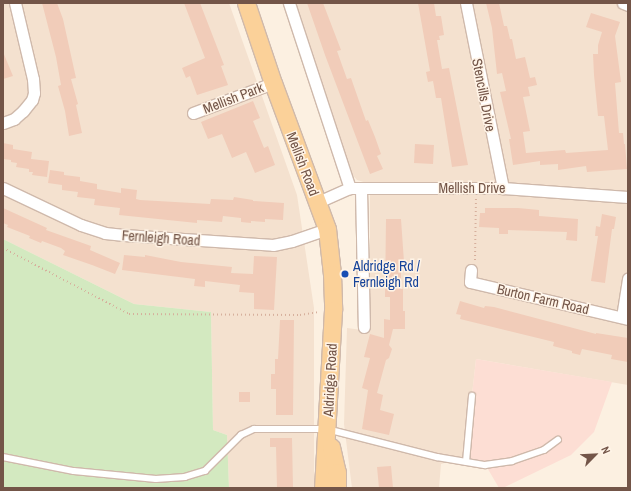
<!DOCTYPE html>
<html>
<head>
<meta charset="utf-8">
<style>
  body { margin:0 }
  #map { position:relative; width:631px; height:491px; overflow:hidden; background:#fcf0e1; font-family:"Archivo Narrow",sans-serif }
  div>[style] { position:absolute }
  .residential>* { inset:0; background:#f4e1cf }
  .commercial>* { inset:0; background:#fdded4 }
  .green>* { inset:0; background:#d3e9c0 }
  .building>* { inset:0; background:#f1ccb9 }
  .path>* { height:2px; margin-top:-1px; transform-origin:0; background:repeating-linear-gradient(90deg,#d6af9c 0 1px,transparent 0 4px) }
  .roads { filter:drop-shadow(1px 0 #cfb9ab) drop-shadow(-1px 0 #cfb9ab) drop-shadow(0 1px #cfb9ab) drop-shadow(0 -1px #cfb9ab) }
  .service>* { height:5.5px; margin:-2.75px; padding:0 2.75px; transform-origin:2.75px; border-radius:2.75px; background:#fff }
  .minor>* { height:11px; margin:-5.5px; padding:0 5.5px; transform-origin:5.5px; border-radius:5.5px; background:#fff }
  .primary>* { height:17px; margin:-8.5px; padding:0 8.5px; transform-origin:8.5px; border-radius:8.5px; background:#fbd199 }
  .dots>* { width:11px; height:11px; translate:-50% -50%; box-sizing:border-box; border:2px solid #fff4e7; border-radius:50% }
  span { translate:-50% -50%; white-space:nowrap; text-align:center; line-height:1.15; -webkit-text-stroke:3px #fff4e7; paint-order:stroke }
  .street-label { font-size:14px; color:#735548 }
  .transit-label { font-size:14px; color:#164399 }
  .left { translate:0 -50%; text-align:left }
  .frame { position:absolute; inset:0; border:4px solid #735548; pointer-events:none }
  .north { position:absolute; left:575px; top:435px; width:40px; height:40px; -webkit-text-stroke:3px #fff4e7; paint-order:stroke; rotate:66deg; font-size:11px; font-weight:700; line-height:16px; text-align:center; color:#735548 }
  .north::after { content:''; display:block; margin:auto; width:14px; height:18px; background:#735548; clip-path:polygon(50% 0,100% 100%,50% 72%,0 100%) }
</style>
</head>
<body>
<div id="map">
  <div class="residential">
    <div style="clip-path:polygon(3px 3px,229px 3px,297px 195px,314px 308px,314px 488px,229px 488px,227px 435px,213px 430px,211px 312px,134px 304px,3px 239px)"></div>
    <div style="clip-path:polygon(293px 3px,628px 3px,628px 385px,476px 359px,465px 457px,441px 464px,439px 488px,352px 488px,344px 424px,347px 328px,370px 331px,370px 184px,357px 180px,349px 171px)"></div>
  </div>
  <div class="commercial">
    <div style="clip-path:polygon(476px 359px,612px 382px,594px 432px,571px 455px,503px 488px,499px 488px,485px 464px,465px 457px)"></div>
  </div>
  <div class="green">
    <div style="clip-path:polygon(3px 239px,134px 304px,211px 312px,213px 430px,227px 435px,229px 488px,3px 488px)"></div>
  </div>
  <div class="building">
    <div style="clip-path:polygon(42px 3px,57px 3px,63px 19px,76px 78px,71px 79px,78px 104px,76px 105px,82px 133px,69px 136px,65px 111px,58px 86px,61px 85px,56px 57px)"></div>
    <div style="clip-path:polygon(184px 3px,200px 3px,224px 65px,221px 66px,228px 85px,197px 95px,190px 76px,186px 78px,182px 68px,205px 58px)"></div>
    <div style="clip-path:polygon(307px 3px,323px 3px,341px 50px,337px 51px,347px 79px,351px 78px,366px 121px,368px 120px,375px 137px,381px 154px,377px 156px,383px 169px,370px 174px,325px 55px)"></div>
    <div style="clip-path:polygon(418px 3px,434px 3px,436px 16px,441px 16px,444px 35px,439px 36px,440px 40px,437px 40px,442px 69px,449px 68px,468px 165px,452px 167px,441px 98px,436px 98px,433px 81px,428px 82px,426px 72px,430px 71px)"></div>
    <div style="clip-path:polygon(486px 3px,499px 3px,504px 26px,507px 26px,510px 39px,512px 39px,516px 59px,525px 57px,530px 78px,535px 77px,537px 85px,528px 87px,530px 96px,523px 97px,530px 131px,523px 132px,526px 153px,565px 150px,566px 153px,608px 150px,604px 116px,598px 116px,594px 75px,593px 54px,598px 54px,598px 45px,602px 32px,586px 27px,591px 13px,620px 22px,615px 36px,621px 82px,615px 83px,619px 133px,623px 133px,624px 144px,625px 144px,627px 169px,587px 172px,586px 166px,558px 170px,558px 164px,540px 165px,540px 161px,513px 165px,509px 139px,511px 139px,500px 92px,506px 91px,502px 73px,497px 74px,492px 28px)"></div>
    <div style="clip-path:polygon(3px 52px,13px 76px,3px 79px)"></div>
    <div style="clip-path:polygon(253px 101px,260px 118px,253px 121px,264px 148px,268px 146px,275px 165px,255px 173px,246px 152px,232px 158px,222px 134px,208px 139px,201px 122px)"></div>
    <div style="clip-path:polygon(3px 143px,13px 145px,13px 149px,32px 152px,31px 159px,49px 161px,47px 177px,32px 175px,33px 172px,29px 172px,29px 169px,16px 167px,17px 163px,11px 162px,11px 160px,3px 159px)"></div>
    <div style="clip-path:polygon(415px 144px,434px 145px,433px 164px,414px 163px)"></div>
    <div style="clip-path:polygon(50px 170px,64px 172px,64px 175px,80px 177px,80px 181px,97px 184px,97px 189px,121px 193px,121px 188px,137px 190px,136px 199px,140px 200px,210px 204px,211px 199px,233px 200px,234px 197px,253px 200px,253px 201px,284px 203px,283px 220px,265px 219px,265px 222px,251px 221px,251px 223px,241px 222px,241px 218px,223px 216px,222px 222px,197px 220px,197px 223px,119px 215px,120px 208px,94px 205px,95px 199px,77px 197px,78px 192px,62px 190px,62px 185px,48px 183px)"></div>
    <div style="clip-path:polygon(3px 208px,47px 228px,46px 230px,91px 246px,90px 250px,120px 263px,115px 274px,92px 265px,63px 255px,65px 251px,61px 248px,42px 241px,41px 243px,29px 238px,30px 236px,7px 227px,8px 225px,3px 223px)"></div>
    <div style="clip-path:polygon(485px 208px,518px 208px,539px 210px,539px 216px,578px 219px,577px 241px,566px 240px,567px 232px,508px 230px,508px 234px,499px 234px,499px 228px,479px 227px,480px 213px,485px 213px)"></div>
    <div style="clip-path:polygon(602px 214px,616px 217px,614px 229px,612px 229px,605px 283px,591px 281px,598px 236px,595px 236px,596px 226px,600px 227px)"></div>
    <div style="clip-path:polygon(386px 219px,401px 219px,404px 262px,401px 262px,401px 289px,403px 289px,403px 311px,405px 311px,405px 329px,393px 329px,389px 345px,392px 349px,389px 358px,386px 360px,377px 393px,383px 395px,380px 410px,394px 414px,389px 435px,362px 429px,368px 390px,362px 388px,370px 358px,364px 357px,370px 334px,384px 338px,384px 319px,390px 320px,390px 297px,385px 297px)"></div>
    <div style="clip-path:polygon(124px 255px,145px 257px,145px 255px,181px 262px,232px 267px,231px 273px,253px 274px,254px 256px,277px 257px,274px 310px,254px 309px,254px 293px,239px 292px,240px 285px,205px 281px,205px 287px,194px 286px,195px 279px,122px 270px)"></div>
    <div style="clip-path:polygon(460px 301px,484px 308px,485px 306px,494px 307px,596px 334px,596px 333px,628px 338px,628px 362px,611px 359px,612px 355px,582px 349px,580px 355px,572px 353px,572px 351px,553px 346px,554px 342px,460px 319px,461px 315px,456px 314px)"></div>
    <div style="clip-path:polygon(280px 320px,294px 320px,293px 415px,276px 415px,276px 389px,271px 389px,271px 374px,275px 374px,275px 359px,278px 359px)"></div>
    <div style="clip-path:polygon(239px 392px,250px 392px,250px 402px,239px 402px)"></div>
    <div style="clip-path:polygon(270px 438px,292px 438px,293px 488px,277px 488px,276px 447px,270px 447px)"></div>
    <div style="clip-path:polygon(391px 466px,393px 488px,379px 488px,377px 467px)"></div>
  </div>
  <div class="path">
    <div style="left:3px;top:248px;width:142px;rotate:27.6deg"></div>
    <div style="left:129px;top:314px;width:171px;rotate:0.3deg"></div>
    <div style="left:300px;top:315px;width:20px;rotate:-9deg"></div>
    <div style="left:475px;top:260px;width:62px;rotate:-89.1deg"></div>
  </div>
  <div class="roads">
    <div class="service">
      <div style="left:3px;top:457px;width:72px;rotate:11.2deg"></div>
      <div style="left:74px;top:471px;width:82px;rotate:5.6deg"></div>
      <div style="left:156px;top:479px;width:29px;rotate:-4deg"></div>
      <div style="left:185px;top:477px;width:21px;rotate:-17deg"></div>
      <div style="left:205px;top:471px;width:51px;rotate:-45deg"></div>
      <div style="left:241px;top:435px;width:14px;rotate:-25deg"></div>
      <div style="left:254px;top:429px;width:73px"></div>
      <div style="left:327px;top:429px;width:114px;rotate:14.3deg"></div>
      <div style="left:437px;top:457px;width:49px;rotate:9.5deg"></div>
      <div style="left:485px;top:465px;width:27px;rotate:-8deg"></div>
      <div style="left:512px;top:461px;width:34px;rotate:-19deg"></div>
      <div style="left:544px;top:450px;width:17px;rotate:-36deg"></div>
      <div style="left:466px;top:462px;width:66px;rotate:-84.8deg"></div>
    </div>
    <div class="minor">
      <div style="left:289px;top:3px;width:195px;rotate:71.8deg"></div>
      <div style="left:466px;top:3px;width:189px;rotate:78.7deg"></div>
      <div style="left:623px;top:3px;width:5px;rotate:22deg"></div>
      <div style="left:193px;top:113px;width:85px;rotate:-20.6deg"></div>
      <div style="left:3px;top:123px;width:12px;rotate:-20deg"></div>
      <div style="left:14px;top:119px;width:12px;rotate:-42deg"></div>
      <div style="left:23px;top:111px;width:14px;rotate:-51deg"></div>
      <div style="left:32px;top:100px;width:7px;rotate:-74deg"></div>
      <div style="left:34px;top:93px;width:14px;rotate:-94deg"></div>
      <div style="left:33px;top:79px;width:78px;rotate:-103.3deg"></div>
      <div style="left:3px;top:188px;width:86px;rotate:25.4deg"></div>
      <div style="left:81px;top:225px;width:25px;rotate:18deg"></div>
      <div style="left:105px;top:233px;width:19px;rotate:6deg"></div>
      <div style="left:124px;top:235px;width:149px;rotate:3.8deg"></div>
      <div style="left:273px;top:245px;width:19px;rotate:-12deg"></div>
      <div style="left:292px;top:241px;width:37px;rotate:-19deg"></div>
      <div style="left:361px;top:189px;width:138px;rotate:88.8deg"></div>
      <div style="left:318px;top:202px;width:35px;rotate:-24deg"></div>
      <div style="left:350px;top:188px;width:153px"></div>
      <div style="left:503px;top:188px;width:125px;rotate:4.1deg"></div>
      <div style="left:471px;top:270px;width:12px;rotate:95deg"></div>
      <div style="left:470px;top:282px;width:162px;rotate:13.2deg"></div>
      <div style="left:622px;top:317px;width:39px;rotate:-81deg"></div>
    </div>
    <div class="primary">
      <div style="left:246px;top:3px;width:84px;rotate:71.4deg"></div>
      <div style="left:273px;top:83px;width:156px;rotate:69.7deg"></div>
      <div style="left:327px;top:229px;width:45px;rotate:83.7deg"></div>
      <div style="left:332px;top:274px;width:36px;rotate:88deg"></div>
      <div style="left:333px;top:310px;width:178px;rotate:93.2deg"></div>
      <div style="left:331px;top:447px;width:26px;rotate:77deg"></div>
      <div style="left:337px;top:472px;width:16px;rotate:90deg"></div>
    </div>
  </div>
  <div class="dots">
    <div style="left:345px;top:274px;background:#1a4fb4"></div>
  </div>
  <div class="street-label">
    <span style="left:484px;top:95px;rotate:79deg">Stencills Drive</span>
    <span style="left:233px;top:98px;rotate:-21deg">Mellish Park</span>
    <span style="left:303px;top:164px;rotate:69deg">Mellish Road</span>
    <span style="left:472px;top:188px">Mellish Drive</span>
    <span style="left:161px;top:238px;rotate:4deg">Fernleigh Road</span>
    <span style="left:543px;top:299px;rotate:13deg">Burton Farm Road</span>
    <span style="left:330px;top:380px;rotate:-87deg">Aldridge Road</span>
  </div>
  <div class="transit-label">
    <span class="left" style="left:353px;top:274px">Aldridge Rd /<br>Fernleigh Rd</span>
  </div>
  <div class="frame"></div>
  <div class="north">N</div>
</div>
</body>
</html>
